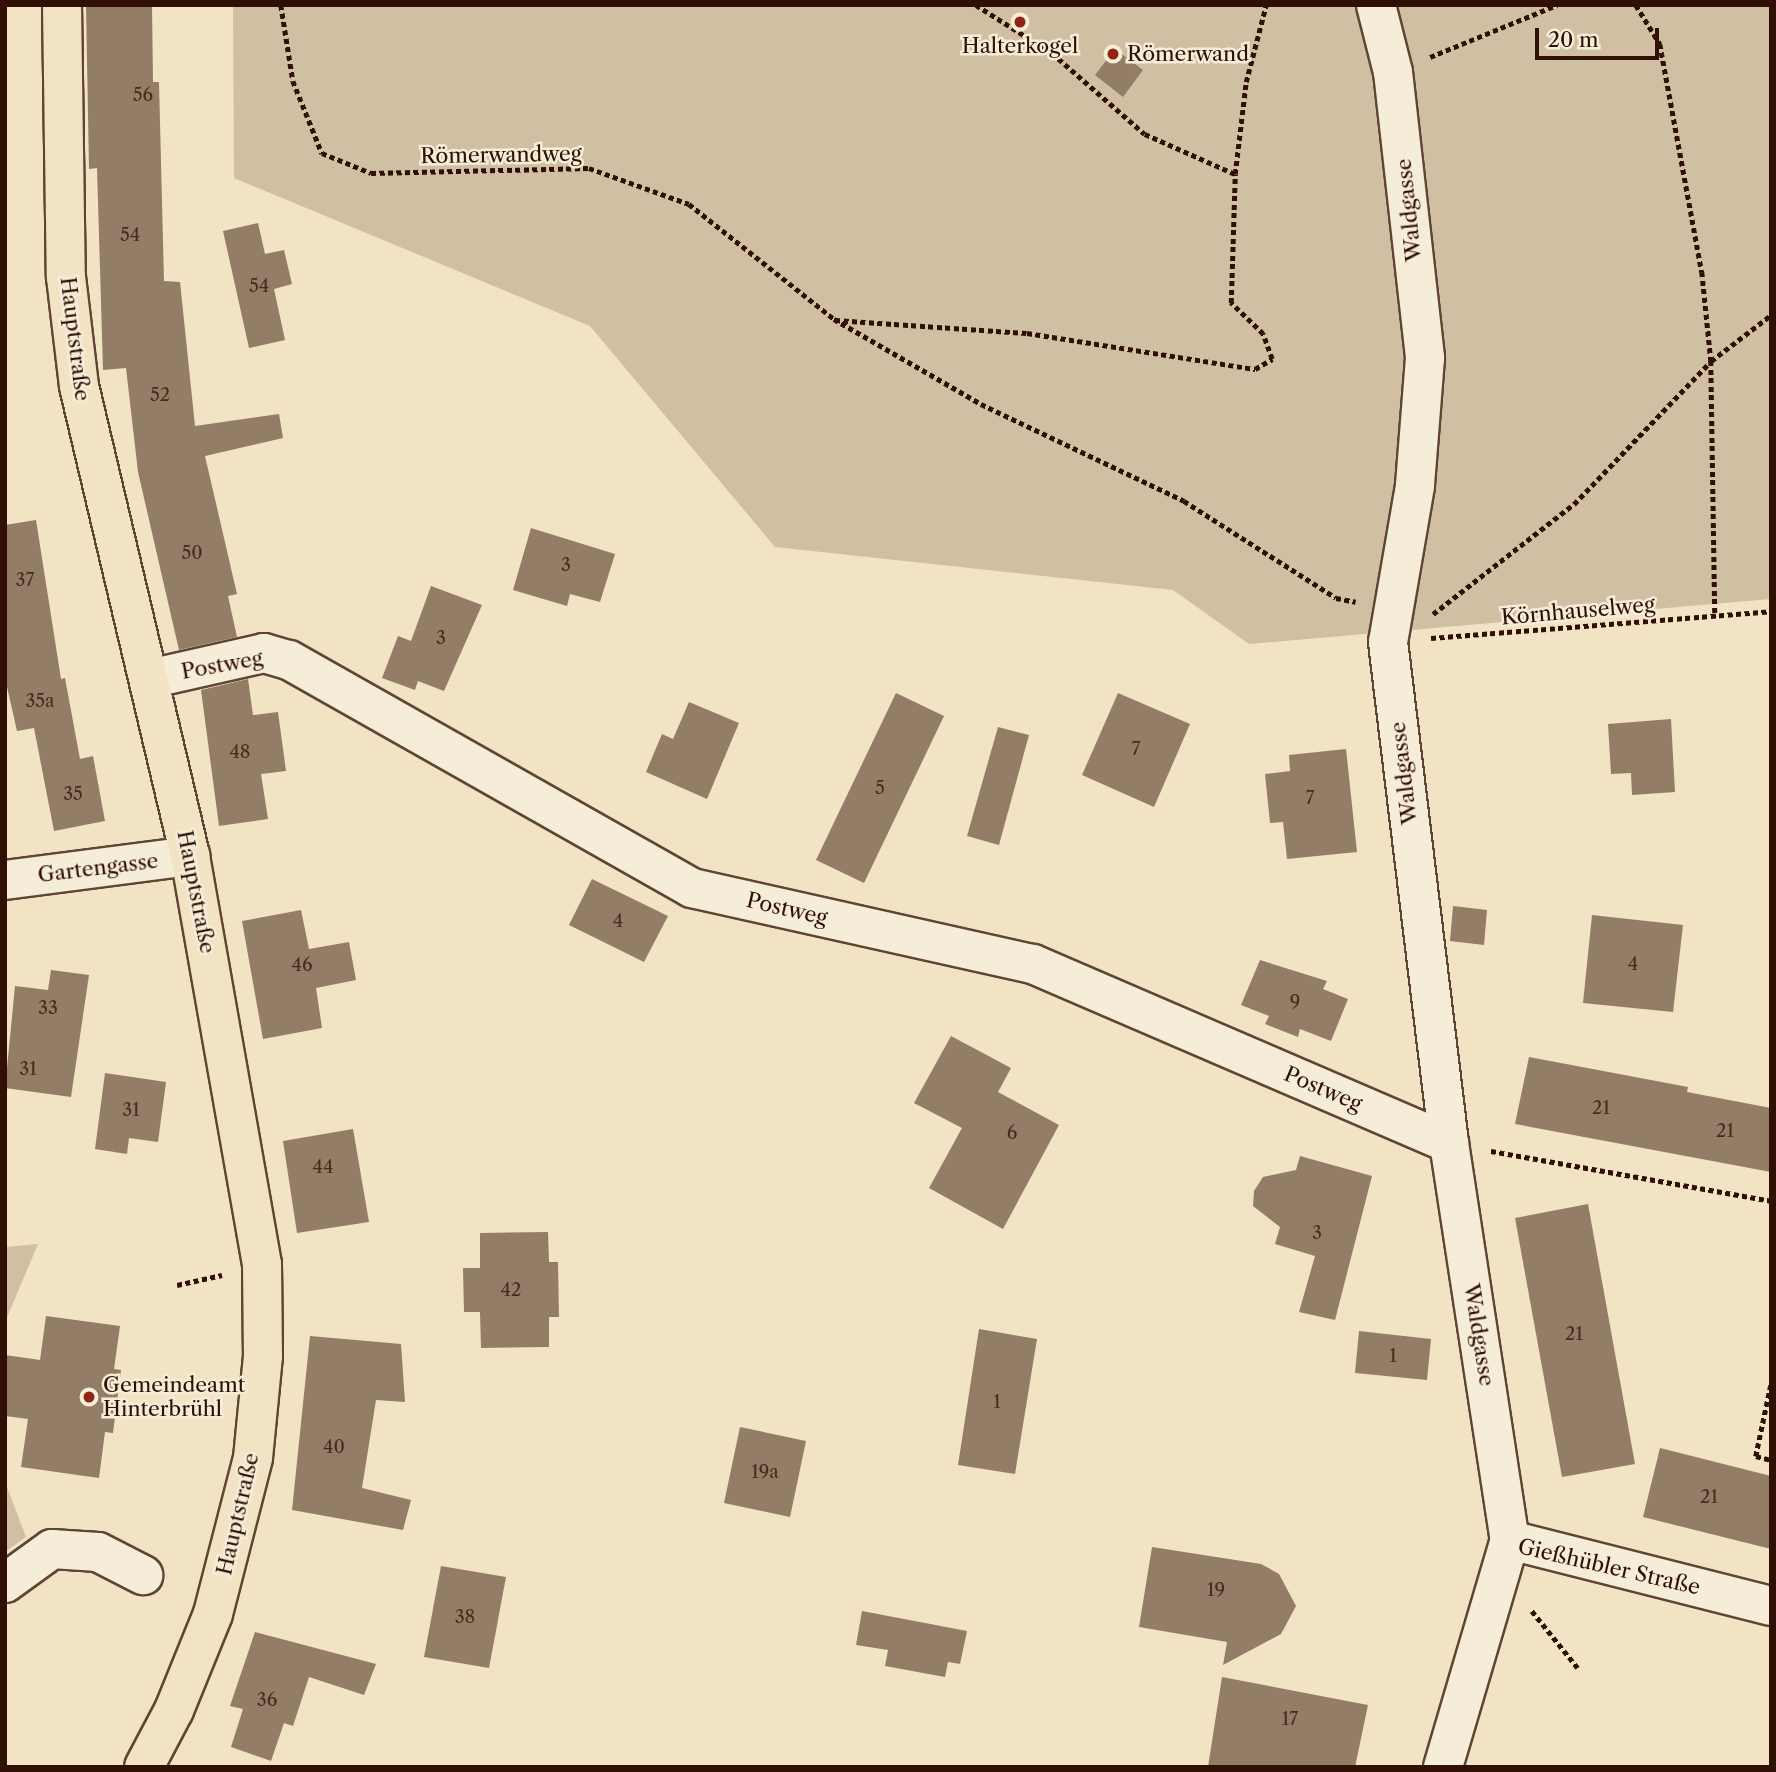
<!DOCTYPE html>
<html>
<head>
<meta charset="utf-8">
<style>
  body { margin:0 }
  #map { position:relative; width:1776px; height:1772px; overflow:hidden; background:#f1e3c3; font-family:"Libre Caslon Text",serif }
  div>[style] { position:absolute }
  .green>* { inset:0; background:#d0bfa3 }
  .building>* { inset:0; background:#947d67 }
  .path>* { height:4.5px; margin-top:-2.25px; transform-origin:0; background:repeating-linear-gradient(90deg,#300f04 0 5px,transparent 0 8.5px) }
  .roads { filter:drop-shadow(2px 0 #604434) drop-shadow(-2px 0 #604434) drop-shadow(0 2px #604434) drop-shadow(0 -2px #604434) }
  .minor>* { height:38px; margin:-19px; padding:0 19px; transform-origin:19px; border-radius:19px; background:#f6edd8 }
  .major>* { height:38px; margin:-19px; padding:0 19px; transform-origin:19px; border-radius:19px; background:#f1e3c3 }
  .dots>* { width:19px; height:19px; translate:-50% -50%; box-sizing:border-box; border:4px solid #f6edd8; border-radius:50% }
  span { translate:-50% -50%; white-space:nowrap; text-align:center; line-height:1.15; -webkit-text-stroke:5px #f6edd8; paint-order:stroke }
  .number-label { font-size:18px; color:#492a1d }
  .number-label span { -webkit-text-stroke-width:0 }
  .poi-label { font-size:21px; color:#300f04 }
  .left { translate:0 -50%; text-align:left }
  .street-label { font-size:21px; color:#300f04 }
  .frame { position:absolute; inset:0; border:7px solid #300f04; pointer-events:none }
  .scale { position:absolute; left:1535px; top:28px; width:124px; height:32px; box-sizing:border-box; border:4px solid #300f04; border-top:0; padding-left:9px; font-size:21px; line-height:24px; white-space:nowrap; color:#300f04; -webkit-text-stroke:5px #f6edd8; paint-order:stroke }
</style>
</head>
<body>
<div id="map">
  <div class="green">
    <div style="clip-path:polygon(233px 5px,1771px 5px,1771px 599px,1249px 644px,1173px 590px,775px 547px,590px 326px,234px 178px)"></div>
    <div style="clip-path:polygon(38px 1244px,5px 1322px,5px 1247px)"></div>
    <div style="clip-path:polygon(5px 1482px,26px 1537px,5px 1552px)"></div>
  </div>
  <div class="building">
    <div style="clip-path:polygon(86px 5px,152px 5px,153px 82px,159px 82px,164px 281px,180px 282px,195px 426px,279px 414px,283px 438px,205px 456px,237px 594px,228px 596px,237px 637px,179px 650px,138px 472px,126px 368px,103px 370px,97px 168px,89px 169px)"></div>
    <div style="clip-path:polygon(1115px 49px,1143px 70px,1123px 97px,1095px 75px)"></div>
    <div style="clip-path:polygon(258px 223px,265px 254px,284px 250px,292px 284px,274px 289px,285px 340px,249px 348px,223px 231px)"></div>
    <div style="clip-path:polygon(36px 520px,61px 679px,65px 678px,80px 759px,93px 756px,105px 821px,54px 831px,34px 728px,17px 731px,5px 678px,5px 525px)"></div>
    <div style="clip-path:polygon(531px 528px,615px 554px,600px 602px,570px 594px,567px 606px,513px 590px)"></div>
    <div style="clip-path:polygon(431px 586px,482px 605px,444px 691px,418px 681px,415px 690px,382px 678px,398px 636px,411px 641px)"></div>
    <div style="clip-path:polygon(248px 679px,253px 715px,278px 712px,286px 771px,261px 774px,268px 819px,219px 826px,201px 690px)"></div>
    <div style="clip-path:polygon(896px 693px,944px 716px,864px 883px,816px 860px)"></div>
    <div style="clip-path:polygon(1118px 693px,1190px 724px,1154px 807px,1082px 775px)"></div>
    <div style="clip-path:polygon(689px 702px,739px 723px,707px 799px,646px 772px,662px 734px,673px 739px)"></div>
    <div style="clip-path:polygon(1671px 719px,1675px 792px,1632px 795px,1631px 773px,1611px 774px,1608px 724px)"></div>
    <div style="clip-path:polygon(998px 727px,1029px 735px,999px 845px,967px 836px)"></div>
    <div style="clip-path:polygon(1346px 749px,1357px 852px,1287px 859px,1283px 822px,1270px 823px,1265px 774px,1290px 771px,1289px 755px)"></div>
    <div style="clip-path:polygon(592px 879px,668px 916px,644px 962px,569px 925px)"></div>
    <div style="clip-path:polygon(1453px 906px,1487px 910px,1484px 945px,1450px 941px)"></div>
    <div style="clip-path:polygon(301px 910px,309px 949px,349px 942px,356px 980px,316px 988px,322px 1028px,263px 1039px,242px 921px)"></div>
    <div style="clip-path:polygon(1592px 915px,1683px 925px,1673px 1012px,1583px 1003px)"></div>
    <div style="clip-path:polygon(1260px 960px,1327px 981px,1323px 989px,1348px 999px,1331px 1041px,1300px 1029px,1298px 1037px,1265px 1024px,1269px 1016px,1241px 1005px)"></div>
    <div style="clip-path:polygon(51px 970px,89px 975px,71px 1097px,5px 1088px,15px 986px,48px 990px)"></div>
    <div style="clip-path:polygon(951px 1036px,1011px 1068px,998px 1092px,1059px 1125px,1003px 1229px,929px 1188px,962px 1128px,914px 1103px)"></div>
    <div style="clip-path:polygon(1529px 1057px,1688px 1087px,1687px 1092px,1771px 1108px,1771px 1172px,1515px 1124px)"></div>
    <div style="clip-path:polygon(105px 1073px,166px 1082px,158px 1142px,129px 1138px,127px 1154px,95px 1149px)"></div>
    <div style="clip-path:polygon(353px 1129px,369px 1222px,297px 1233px,283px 1141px)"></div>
    <div style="clip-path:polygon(1300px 1156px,1372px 1176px,1335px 1320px,1299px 1312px,1315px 1256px,1275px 1244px,1280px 1227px,1253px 1206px,1254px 1191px,1263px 1177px,1296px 1170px)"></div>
    <div style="clip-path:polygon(1588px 1204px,1635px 1464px,1562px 1477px,1515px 1218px)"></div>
    <div style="clip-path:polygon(548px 1232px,549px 1262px,558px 1262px,559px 1317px,549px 1317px,549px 1347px,481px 1348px,480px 1312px,464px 1312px,463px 1268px,480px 1268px,480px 1233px)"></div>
    <div style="clip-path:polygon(46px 1316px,120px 1326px,114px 1369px,121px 1370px,113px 1433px,105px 1432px,99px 1478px,21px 1467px,28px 1419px,5px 1416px,5px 1355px,40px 1360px)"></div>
    <div style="clip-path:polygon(979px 1329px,1037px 1339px,1015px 1474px,958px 1465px)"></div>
    <div style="clip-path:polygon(1359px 1331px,1431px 1339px,1427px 1380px,1355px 1373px)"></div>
    <div style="clip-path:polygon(310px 1336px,401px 1344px,405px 1402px,376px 1400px,362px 1488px,411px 1500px,403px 1530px,292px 1510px)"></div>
    <div style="clip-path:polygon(740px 1427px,806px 1441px,790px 1517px,724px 1503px)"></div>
    <div style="clip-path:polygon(1660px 1448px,1771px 1476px,1771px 1549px,1643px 1517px)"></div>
    <div style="clip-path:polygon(1152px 1547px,1261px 1564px,1279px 1574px,1296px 1606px,1281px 1634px,1223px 1665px,1227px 1642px,1139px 1627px)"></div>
    <div style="clip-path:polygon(441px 1566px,506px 1577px,489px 1668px,424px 1657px)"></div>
    <div style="clip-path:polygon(862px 1611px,967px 1631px,960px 1664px,948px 1662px,945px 1677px,885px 1666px,888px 1650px,856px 1645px)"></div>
    <div style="clip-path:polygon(255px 1632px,376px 1664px,364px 1695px,309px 1677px,293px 1726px,284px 1723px,271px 1761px,231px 1747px,243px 1709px,230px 1706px)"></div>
    <div style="clip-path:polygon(1222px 1677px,1368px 1705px,1355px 1767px,1208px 1767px)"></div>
  </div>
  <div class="path">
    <div style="left:281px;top:5px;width:77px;rotate:81deg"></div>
    <div style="left:293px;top:81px;width:78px;rotate:68.1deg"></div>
    <div style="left:322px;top:153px;width:53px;rotate:22.2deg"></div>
    <div style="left:371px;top:173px;width:218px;rotate:-1.3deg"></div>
    <div style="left:589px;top:168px;width:106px;rotate:19.8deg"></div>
    <div style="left:689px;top:204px;width:185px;rotate:38.4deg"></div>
    <div style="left:834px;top:319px;width:170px;rotate:30deg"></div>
    <div style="left:981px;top:404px;width:225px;rotate:25.5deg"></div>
    <div style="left:1184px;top:501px;width:180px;rotate:32.5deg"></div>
    <div style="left:1336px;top:598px;width:20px;rotate:11deg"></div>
    <div style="left:976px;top:5px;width:90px;rotate:32.3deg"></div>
    <div style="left:1052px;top:53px;width:123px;rotate:41.1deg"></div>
    <div style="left:1145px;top:134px;width:98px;rotate:24deg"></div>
    <div style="left:1636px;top:5px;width:46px;rotate:58.4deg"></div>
    <div style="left:1660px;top:44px;width:232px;rotate:79.6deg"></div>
    <div style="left:1702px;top:272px;width:89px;rotate:84.2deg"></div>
    <div style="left:1711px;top:361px;width:255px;rotate:89.1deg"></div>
    <div style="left:1430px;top:57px;width:137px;rotate:-22.3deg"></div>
    <div style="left:835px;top:320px;width:192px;rotate:3.9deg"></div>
    <div style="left:1027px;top:333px;width:231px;rotate:9deg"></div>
    <div style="left:1255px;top:369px;width:20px;rotate:-30deg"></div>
    <div style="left:1272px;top:359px;width:27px;rotate:-110deg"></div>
    <div style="left:1263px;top:334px;width:45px;rotate:-135.9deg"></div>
    <div style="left:1231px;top:303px;width:129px;rotate:-88.2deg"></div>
    <div style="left:1235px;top:174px;width:93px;rotate:-83.2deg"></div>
    <div style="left:1246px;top:82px;width:80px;rotate:-75.4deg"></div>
    <div style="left:1433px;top:614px;width:179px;rotate:-38deg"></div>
    <div style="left:1574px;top:504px;width:198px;rotate:-46.2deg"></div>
    <div style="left:1711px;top:361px;width:76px;rotate:-37.5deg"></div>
    <div style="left:1431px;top:638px;width:341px;rotate:-4.5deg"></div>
    <div style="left:1491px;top:1151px;width:284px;rotate:10.1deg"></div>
    <div style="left:177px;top:1285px;width:46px;rotate:-12.5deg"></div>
    <div style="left:1771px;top:1385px;width:73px;rotate:101.9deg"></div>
    <div style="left:1756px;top:1456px;width:16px;rotate:15deg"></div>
    <div style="left:1532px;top:1611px;width:73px;rotate:51.1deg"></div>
  </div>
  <div class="roads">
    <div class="minor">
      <div style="left:1376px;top:5px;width:69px;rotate:75.8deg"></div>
      <div style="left:1393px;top:72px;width:288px;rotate:83.6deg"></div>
      <div style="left:1425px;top:358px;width:128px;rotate:94.5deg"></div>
      <div style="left:1415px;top:486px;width:158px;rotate:99.8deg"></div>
      <div style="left:1388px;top:642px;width:505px;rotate:83.06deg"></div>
      <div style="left:1449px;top:1143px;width:402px;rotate:81.3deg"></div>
      <div style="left:149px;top:679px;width:118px;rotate:-12.7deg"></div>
      <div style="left:264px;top:653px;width:26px;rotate:16deg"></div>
      <div style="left:289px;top:660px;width:463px;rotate:29.5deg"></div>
      <div style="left:692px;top:888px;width:349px;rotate:12.6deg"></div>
      <div style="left:1033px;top:964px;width:453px;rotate:23.3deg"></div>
      <div style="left:5px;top:880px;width:187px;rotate:-7.4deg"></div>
      <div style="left:5px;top:1583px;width:58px;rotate:-35.9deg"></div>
      <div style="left:52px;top:1549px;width:46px;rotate:3.7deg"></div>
      <div style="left:98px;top:1552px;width:51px;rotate:27.1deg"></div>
      <div style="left:1443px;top:1767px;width:237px;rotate:-73.6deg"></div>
      <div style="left:1510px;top:1540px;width:269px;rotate:14.2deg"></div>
    </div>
    <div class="major">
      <div style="left:62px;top:5px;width:272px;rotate:89.2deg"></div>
      <div style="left:66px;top:277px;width:110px;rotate:83.2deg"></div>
      <div style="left:79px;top:386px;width:483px;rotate:76.7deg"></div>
      <div style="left:190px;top:856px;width:414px;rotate:80deg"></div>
      <div style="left:262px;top:1264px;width:92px;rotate:89.4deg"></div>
      <div style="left:263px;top:1356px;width:102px;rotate:95.6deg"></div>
      <div style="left:253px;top:1458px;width:161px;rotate:104.4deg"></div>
      <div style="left:213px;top:1614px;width:104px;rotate:112.1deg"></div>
      <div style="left:174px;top:1710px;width:64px;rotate:117.8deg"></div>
    </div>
  </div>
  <div class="dots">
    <div style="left:1020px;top:22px;background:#8f2418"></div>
    <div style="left:1113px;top:54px;background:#8f2418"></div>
    <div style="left:89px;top:1397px;background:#8f2418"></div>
  </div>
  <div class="number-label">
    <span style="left:143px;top:95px">56</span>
    <span style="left:130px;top:235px">54</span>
    <span style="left:259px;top:286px">54</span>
    <span style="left:160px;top:395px">52</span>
    <span style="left:192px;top:553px">50</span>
    <span style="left:566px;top:565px">3</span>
    <span style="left:25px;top:580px">37</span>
    <span style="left:441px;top:638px">3</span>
    <span style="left:40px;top:701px">35a</span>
    <span style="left:1136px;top:749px">7</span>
    <span style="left:240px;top:752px">48</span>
    <span style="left:880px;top:788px">5</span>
    <span style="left:73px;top:794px">35</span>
    <span style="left:1310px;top:798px">7</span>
    <span style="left:618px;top:921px">4</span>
    <span style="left:1633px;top:964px">4</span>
    <span style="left:302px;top:965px">46</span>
    <span style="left:1295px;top:1002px">9</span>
    <span style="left:48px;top:1008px">33</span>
    <span style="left:28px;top:1069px">31</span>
    <span style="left:1601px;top:1108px">21</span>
    <span style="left:131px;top:1110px">31</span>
    <span style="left:1725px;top:1131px">21</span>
    <span style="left:1012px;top:1133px">6</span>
    <span style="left:323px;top:1167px">44</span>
    <span style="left:1317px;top:1233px">3</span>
    <span style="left:511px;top:1290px">42</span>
    <span style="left:1574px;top:1334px">21</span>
    <span style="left:1393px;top:1356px">1</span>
    <span style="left:997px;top:1402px">1</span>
    <span style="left:334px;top:1447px">40</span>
    <span style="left:765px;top:1472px">19a</span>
    <span style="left:1709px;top:1497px">21</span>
    <span style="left:1216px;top:1590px">19</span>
    <span style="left:465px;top:1617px">38</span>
    <span style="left:267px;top:1700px">36</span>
    <span style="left:1290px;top:1719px">17</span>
  </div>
  <div class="poi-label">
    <span style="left:1020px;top:46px">Halterkogel</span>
    <span class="left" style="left:1127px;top:54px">Römerwand</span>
    <span class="left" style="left:103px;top:1397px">Gemeindeamt<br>Hinterbrühl</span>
  </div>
  <div class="street-label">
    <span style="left:501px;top:155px;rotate:-1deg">Römerwandweg</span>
    <span style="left:1409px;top:210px;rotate:-96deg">Waldgasse</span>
    <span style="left:75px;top:339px;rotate:83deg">Hauptstraße</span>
    <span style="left:1578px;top:611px;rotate:-5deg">Körnhauselweg</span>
    <span style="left:222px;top:665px;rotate:-10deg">Postweg</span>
    <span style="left:1404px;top:773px;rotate:-97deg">Waldgasse</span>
    <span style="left:98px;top:868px;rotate:-7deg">Gartengasse</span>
    <span style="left:196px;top:892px;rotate:79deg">Hauptstraße</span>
    <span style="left:787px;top:909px;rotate:13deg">Postweg</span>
    <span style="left:1323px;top:1089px;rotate:23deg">Postweg</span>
    <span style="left:1479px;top:1335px;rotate:81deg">Waldgasse</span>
    <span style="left:238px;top:1514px;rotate:-77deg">Hauptstraße</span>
    <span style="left:1609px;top:1567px;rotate:13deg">Gießhübler Straße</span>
  </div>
  <div class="frame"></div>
  <div class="scale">20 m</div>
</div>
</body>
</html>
